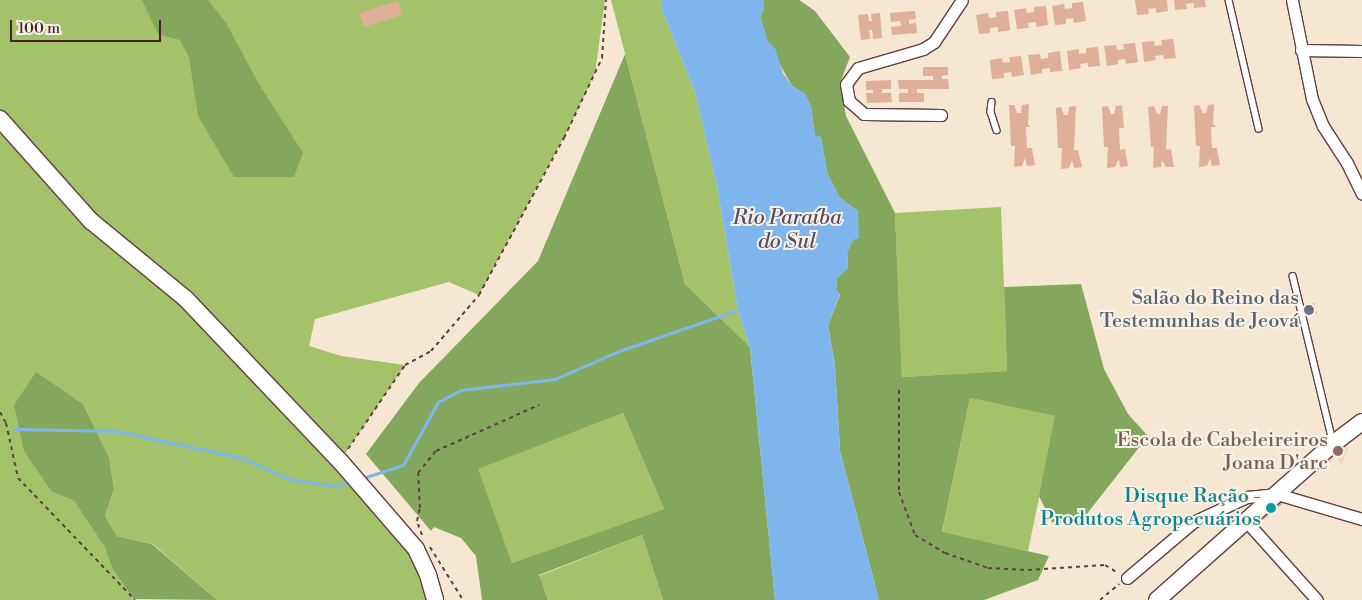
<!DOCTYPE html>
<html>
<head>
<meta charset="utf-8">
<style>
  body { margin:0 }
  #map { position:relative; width:1362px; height:600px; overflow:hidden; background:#f5e7d2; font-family:"Libre Bodoni",serif }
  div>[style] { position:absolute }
  .built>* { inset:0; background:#f3d4bf }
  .green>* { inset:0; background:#a4c269 }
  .forest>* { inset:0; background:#83a85d }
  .water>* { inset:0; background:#7eb5ed }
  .stream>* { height:3px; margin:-1.5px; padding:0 1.5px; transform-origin:1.5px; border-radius:1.5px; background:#7eb5ed }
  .building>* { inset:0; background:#dfaf9a }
  .path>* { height:2px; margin-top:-1px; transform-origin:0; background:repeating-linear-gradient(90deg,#643d44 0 4px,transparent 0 8px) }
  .roads { filter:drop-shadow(1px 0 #643d44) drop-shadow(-1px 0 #643d44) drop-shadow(0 1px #643d44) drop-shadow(0 -1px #643d44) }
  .service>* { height:5.5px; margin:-2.75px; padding:0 2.75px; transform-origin:2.75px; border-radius:2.75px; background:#fff }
  .minor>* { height:11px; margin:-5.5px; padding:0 5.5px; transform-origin:5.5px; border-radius:5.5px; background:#fff }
  .secondary>* { height:16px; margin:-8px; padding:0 8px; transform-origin:8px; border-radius:8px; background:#fff }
  .dots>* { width:14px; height:14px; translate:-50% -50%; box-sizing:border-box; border:2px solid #f7f3e8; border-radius:50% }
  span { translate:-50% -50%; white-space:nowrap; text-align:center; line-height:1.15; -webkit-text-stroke:4px #f7f3e8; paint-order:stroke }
  .worship-label { font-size:20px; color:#5b616d }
  .right { translate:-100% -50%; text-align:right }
  .education-label { font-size:20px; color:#785e54 }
  .culture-label { font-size:20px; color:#0d838f }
  .water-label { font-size:21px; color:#5a4c65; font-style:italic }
  .scale { position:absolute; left:10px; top:20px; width:151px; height:22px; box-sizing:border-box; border:2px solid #4a1f2b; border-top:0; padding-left:6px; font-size:15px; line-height:18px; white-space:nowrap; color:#4a1f2b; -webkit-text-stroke:4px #f7f3e8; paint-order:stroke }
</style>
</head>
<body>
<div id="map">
  <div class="built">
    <div style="clip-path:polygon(1342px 440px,1348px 447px,1342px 465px,1336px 457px,1330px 463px,1324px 455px)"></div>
  </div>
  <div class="green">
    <div style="clip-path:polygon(0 0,605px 0,595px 73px,570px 126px,479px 295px,449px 282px,315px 319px,309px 346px,341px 356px,405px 365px,340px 461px,405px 533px,435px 600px,217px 600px,153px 544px,117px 536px,105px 516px,114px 489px,109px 457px,83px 404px,36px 373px,52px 492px,74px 501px,106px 547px,113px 570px,135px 600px,0 600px)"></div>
    <div style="clip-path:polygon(611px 0,662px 0,662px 10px,695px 92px,717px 187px,738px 311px,750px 347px,685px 284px)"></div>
    <div style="clip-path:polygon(1001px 207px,1007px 371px,902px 377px,895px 213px)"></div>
    <div style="clip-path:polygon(970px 398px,1056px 416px,1028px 551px,942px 533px)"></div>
    <div style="clip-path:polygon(623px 413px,664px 509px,512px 563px,477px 469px)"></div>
    <div style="clip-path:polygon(642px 535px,663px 600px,548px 600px,539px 576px)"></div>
  </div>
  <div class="forest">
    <div style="clip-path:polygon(142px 0,208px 0,226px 23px,259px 84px,303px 153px,294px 177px,234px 177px,198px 116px,189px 57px,180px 40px,158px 34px)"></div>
    <div style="clip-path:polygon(764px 0,799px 0,815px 11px,850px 57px,840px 83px,846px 116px,895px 213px,902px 377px,1007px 371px,1004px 287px,1081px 284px,1104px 369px,1128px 414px,1148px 436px,1086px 515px,1054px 526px,1039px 496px,1055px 416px,970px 398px,942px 532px,1049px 556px,1038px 580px,984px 600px,879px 600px,840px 451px,835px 366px,828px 325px,840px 295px,836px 290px,837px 278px,848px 268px,847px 252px,853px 240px,858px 211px,840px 198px,827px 173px,821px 137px,815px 136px,811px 107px,805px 94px,792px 86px,768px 43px,760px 16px,764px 9px)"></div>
    <div style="clip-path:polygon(evenodd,625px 54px,685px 284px,750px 347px,775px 600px,663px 600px,642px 535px,539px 575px,548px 600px,482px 600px,476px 556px,461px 538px,434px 527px,431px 531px,366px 454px,419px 383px,538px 261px,625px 54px,623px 413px,664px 509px,512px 563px,478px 469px,623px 413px)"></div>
    <div style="clip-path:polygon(36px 372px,83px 404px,109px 457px,114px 489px,105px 516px,117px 536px,152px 544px,217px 600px,134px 599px,113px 570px,105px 547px,74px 501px,52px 492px,24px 451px,14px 405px)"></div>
  </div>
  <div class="water">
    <div style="clip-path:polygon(662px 0,764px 0,764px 9px,760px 16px,768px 42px,775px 48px,783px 73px,792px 86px,805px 94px,811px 107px,815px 135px,821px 137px,827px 173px,840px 198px,858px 211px,859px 238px,853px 240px,847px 252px,848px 268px,837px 278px,836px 290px,840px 294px,828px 325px,835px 366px,840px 451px,879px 600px,775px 600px,750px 347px,738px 311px,717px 187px,695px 92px,662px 10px)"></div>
  </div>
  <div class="stream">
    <div style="left:15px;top:429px;width:102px;rotate:1.1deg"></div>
    <div style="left:117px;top:431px;width:128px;rotate:12.2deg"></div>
    <div style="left:242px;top:458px;width:51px;rotate:24.1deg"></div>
    <div style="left:289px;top:479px;width:47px;rotate:8.7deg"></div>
    <div style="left:335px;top:486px;width:14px;rotate:-17deg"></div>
    <div style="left:366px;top:477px;width:39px;rotate:-18deg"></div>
    <div style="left:403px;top:465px;width:72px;rotate:-60.9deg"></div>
    <div style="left:438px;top:402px;width:26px;rotate:-28deg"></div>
    <div style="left:461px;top:390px;width:95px;rotate:-6.7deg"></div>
    <div style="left:555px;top:379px;width:70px;rotate:-23.6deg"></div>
    <div style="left:619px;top:351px;width:128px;rotate:-19.1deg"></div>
  </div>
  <div class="building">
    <div style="clip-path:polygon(1135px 0,1167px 0,1168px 11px,1156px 13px,1156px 8px,1148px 9px,1149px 14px,1137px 15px)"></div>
    <div style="clip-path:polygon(1174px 0,1205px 0,1206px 7px,1194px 8px,1194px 3px,1186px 4px,1187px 9px,1175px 10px)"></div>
    <div style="clip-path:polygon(398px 1px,402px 15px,364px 27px,359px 13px)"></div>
    <div style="clip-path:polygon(1083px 2px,1086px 21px,1074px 23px,1073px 18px,1066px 19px,1066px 24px,1055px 25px,1052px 6px,1064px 4px,1065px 9px,1072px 8px,1072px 3px)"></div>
    <div style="clip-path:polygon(1046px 6px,1048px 25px,1036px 27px,1036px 22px,1028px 23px,1029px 28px,1017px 29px,1014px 10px,1026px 8px,1027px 13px,1034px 12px,1034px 7px)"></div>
    <div style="clip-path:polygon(915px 11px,916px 19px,909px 20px,909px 24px,916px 23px,917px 33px,892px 35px,891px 27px,901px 26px,900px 21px,891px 22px,890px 13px)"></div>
    <div style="clip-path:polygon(1008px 11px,1010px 30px,998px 32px,998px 27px,990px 28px,990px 33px,979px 34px,976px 15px,988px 13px,989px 18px,996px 17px,996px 12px)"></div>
    <div style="clip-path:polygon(880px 13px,882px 38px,873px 39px,872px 30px,869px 30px,870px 39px,861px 40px,858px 15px,868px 14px,869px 21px,872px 21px,871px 14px)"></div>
    <div style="clip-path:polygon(1173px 39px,1176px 58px,1164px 59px,1163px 55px,1155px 56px,1156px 60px,1144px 62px,1142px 42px,1154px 41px,1155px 46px,1162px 45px,1161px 40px)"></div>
    <div style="clip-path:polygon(1135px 43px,1138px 62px,1126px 64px,1125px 59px,1118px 60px,1118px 64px,1107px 66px,1104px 46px,1116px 45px,1117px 50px,1124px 49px,1123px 44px)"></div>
    <div style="clip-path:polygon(1098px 47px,1100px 66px,1088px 67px,1088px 63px,1080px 64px,1081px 68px,1069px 70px,1067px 51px,1079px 49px,1079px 54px,1086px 53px,1086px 48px)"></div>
    <div style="clip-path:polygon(1060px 51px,1062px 71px,1050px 72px,1050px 68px,1042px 69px,1042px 73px,1031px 75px,1028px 55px,1040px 54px,1041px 59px,1048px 58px,1048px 53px)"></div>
    <div style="clip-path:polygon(1021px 56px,1024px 75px,1012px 77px,1011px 72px,1004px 73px,1004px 78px,992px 79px,990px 60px,1002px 58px,1003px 63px,1010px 62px,1009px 57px)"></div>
    <div style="clip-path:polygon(923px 67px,948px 67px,948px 75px,942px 76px,942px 79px,948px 79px,949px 89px,917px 89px,917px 93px,924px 93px,924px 102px,899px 102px,899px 93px,908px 93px,908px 89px,899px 89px,898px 80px,933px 80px,933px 76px,923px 76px)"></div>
    <div style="clip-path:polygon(891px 80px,891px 89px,882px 89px,882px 93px,891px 93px,892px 102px,867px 103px,866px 93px,873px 93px,873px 90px,866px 90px,866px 81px)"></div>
    <div style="clip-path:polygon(1029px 104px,1028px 124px,1030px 127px,1026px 127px,1027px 148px,1032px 148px,1035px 165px,1027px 166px,1025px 158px,1022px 166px,1014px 167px,1015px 146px,1011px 146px,1009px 105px,1014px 105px,1017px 113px,1021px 113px,1022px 105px)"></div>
    <div style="clip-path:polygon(1214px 104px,1213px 124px,1216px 127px,1211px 127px,1212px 148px,1217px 148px,1220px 165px,1212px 166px,1210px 158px,1207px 166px,1199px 167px,1200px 146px,1196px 146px,1194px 106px,1199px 105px,1203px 113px,1206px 113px,1208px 105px)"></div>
    <div style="clip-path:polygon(1122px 105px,1124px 128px,1119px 128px,1120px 150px,1125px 149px,1128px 166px,1120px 167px,1119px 159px,1115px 167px,1107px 168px,1108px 147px,1104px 147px,1102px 107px,1108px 106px,1111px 114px,1114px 114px,1116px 106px)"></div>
    <div style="clip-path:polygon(1076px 106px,1074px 150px,1078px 150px,1082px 167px,1074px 168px,1072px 160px,1069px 168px,1061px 169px,1062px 148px,1058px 148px,1056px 108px,1061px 107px,1064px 115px,1068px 115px,1069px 107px)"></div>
    <div style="clip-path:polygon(1154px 106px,1157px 114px,1160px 114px,1162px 106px,1168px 106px,1166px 150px,1171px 149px,1174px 167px,1166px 167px,1162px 160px,1161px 167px,1153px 168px,1154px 147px,1151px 147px,1148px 107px)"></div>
    <div style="clip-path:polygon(1314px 303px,1317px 313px,1304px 317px,1301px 308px)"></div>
    <div style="clip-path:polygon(1279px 497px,1285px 502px,1263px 520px,1257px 514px)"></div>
  </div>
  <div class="path">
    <div style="left:899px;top:390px;width:102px;rotate:90deg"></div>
    <div style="left:899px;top:492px;width:46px;rotate:69.6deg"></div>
    <div style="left:915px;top:535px;width:35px;rotate:31deg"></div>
    <div style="left:945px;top:553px;width:46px;rotate:19.2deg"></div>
    <div style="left:988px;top:568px;width:40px;rotate:2.9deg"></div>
    <div style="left:1028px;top:570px;width:77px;rotate:-3.7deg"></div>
    <div style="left:1105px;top:565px;width:15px;rotate:32deg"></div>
    <div style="left:0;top:412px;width:13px;rotate:61deg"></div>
    <div style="left:6px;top:423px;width:56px;rotate:77.7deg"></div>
    <div style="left:18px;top:478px;width:169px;rotate:46.2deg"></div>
    <div style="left:348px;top:449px;width:102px;rotate:-55.8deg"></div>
    <div style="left:405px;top:365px;width:30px;rotate:-28deg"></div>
    <div style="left:431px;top:351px;width:74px;rotate:-49.4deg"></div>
    <div style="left:479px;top:295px;width:179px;rotate:-61.6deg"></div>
    <div style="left:564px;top:138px;width:89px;rotate:-64.6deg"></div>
    <div style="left:602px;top:58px;width:58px;rotate:-86.1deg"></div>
    <div style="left:422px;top:535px;width:15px;rotate:-110deg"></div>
    <div style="left:417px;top:521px;width:13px;rotate:-77deg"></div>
    <div style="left:420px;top:508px;width:35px;rotate:-93deg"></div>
    <div style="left:418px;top:473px;width:28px;rotate:-51deg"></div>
    <div style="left:436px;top:451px;width:113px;rotate:-24.1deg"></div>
    <div style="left:430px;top:547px;width:62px;rotate:58.1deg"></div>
    <div style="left:1100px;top:600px;width:25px;rotate:-40deg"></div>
  </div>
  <div class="roads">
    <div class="service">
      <div style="left:1229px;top:0;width:132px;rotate:76.9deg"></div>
      <div style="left:992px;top:102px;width:10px;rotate:96deg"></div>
      <div style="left:991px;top:112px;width:19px;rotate:72deg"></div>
      <div style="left:1293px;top:276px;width:170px;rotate:76.4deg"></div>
    </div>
    <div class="minor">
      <div style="left:1292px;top:0;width:101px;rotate:78.6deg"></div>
      <div style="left:1312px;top:99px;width:29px;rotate:68deg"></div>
      <div style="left:1323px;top:126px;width:44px;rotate:57deg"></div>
      <div style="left:1347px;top:163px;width:34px;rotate:64deg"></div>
      <div style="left:1301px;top:50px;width:61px;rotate:0.9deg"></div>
      <div style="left:941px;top:115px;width:77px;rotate:-179.3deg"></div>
      <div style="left:864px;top:114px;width:20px;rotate:-139deg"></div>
      <div style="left:849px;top:101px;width:17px;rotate:-100deg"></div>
      <div style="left:846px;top:84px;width:20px;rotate:-53deg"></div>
      <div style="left:858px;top:68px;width:68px;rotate:-16.3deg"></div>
      <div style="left:923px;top:49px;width:13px;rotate:-32deg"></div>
      <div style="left:934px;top:42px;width:50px;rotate:-56.3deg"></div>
      <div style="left:1246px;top:521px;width:106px;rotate:48.1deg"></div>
      <div style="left:1127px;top:578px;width:87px;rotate:-40.3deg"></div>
      <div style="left:1193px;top:522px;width:60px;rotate:-24.8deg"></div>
      <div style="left:1247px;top:497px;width:30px;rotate:-6deg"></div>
      <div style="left:1277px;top:494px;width:89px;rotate:16.4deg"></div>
    </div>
    <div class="secondary">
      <div style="left:0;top:119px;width:137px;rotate:48.3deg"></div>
      <div style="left:91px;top:221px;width:123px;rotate:39.4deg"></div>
      <div style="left:186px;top:299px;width:224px;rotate:46.5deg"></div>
      <div style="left:340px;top:461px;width:116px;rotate:49.2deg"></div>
      <div style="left:416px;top:549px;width:29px;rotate:65deg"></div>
      <div style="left:428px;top:575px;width:26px;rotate:74deg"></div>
      <div style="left:1157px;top:600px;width:237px;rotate:-41.6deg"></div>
      <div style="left:1334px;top:443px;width:35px;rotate:-37deg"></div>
    </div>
  </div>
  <div class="dots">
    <div style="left:1309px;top:310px;background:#6b7280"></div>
    <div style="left:1338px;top:451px;background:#8d6e63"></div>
    <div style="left:1271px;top:508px;background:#0f9aa8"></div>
  </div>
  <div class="worship-label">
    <span class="right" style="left:1299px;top:310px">Salão do Reino das<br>Testemunhas de Jeová</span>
  </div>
  <div class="education-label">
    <span class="right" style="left:1328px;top:452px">Escola de Cabeleireiros<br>Joana D'arc</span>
  </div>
  <div class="culture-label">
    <span class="right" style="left:1261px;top:508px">Disque Ração -<br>Produtos Agropecuários</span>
  </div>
  <div class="water-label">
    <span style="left:787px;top:230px">Rio Paraíba<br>do Sul</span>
  </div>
  <div class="scale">100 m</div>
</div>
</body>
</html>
